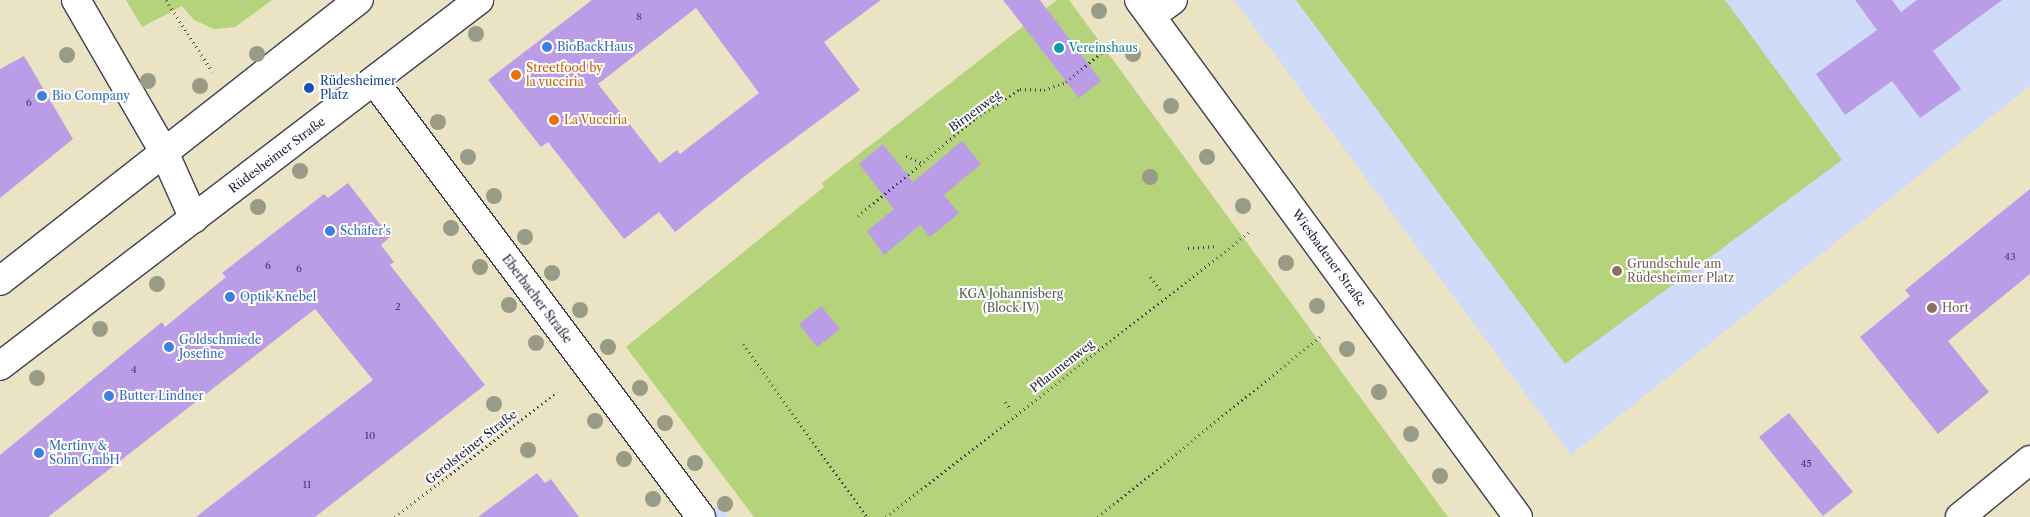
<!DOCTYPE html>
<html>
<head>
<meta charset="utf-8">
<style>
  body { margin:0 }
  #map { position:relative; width:2030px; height:517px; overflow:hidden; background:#ebe4c4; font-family:"Libre Caslon Text",serif }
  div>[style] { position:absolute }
  .built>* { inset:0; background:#d0daf9 }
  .green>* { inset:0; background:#b4d37b }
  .building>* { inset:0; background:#bb9de7 }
  .path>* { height:3px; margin-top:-1.5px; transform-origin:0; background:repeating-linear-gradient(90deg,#403f50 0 1px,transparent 0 5px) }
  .roads { filter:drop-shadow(1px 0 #403f50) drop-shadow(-1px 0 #403f50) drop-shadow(0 1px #403f50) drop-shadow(0 -1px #403f50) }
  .minor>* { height:28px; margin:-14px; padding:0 14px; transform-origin:14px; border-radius:14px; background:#fff }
  .trees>* { width:16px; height:16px; margin:-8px; border-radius:50%; background:#989b85 }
  .dots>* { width:14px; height:14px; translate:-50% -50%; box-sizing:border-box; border:2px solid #fff; border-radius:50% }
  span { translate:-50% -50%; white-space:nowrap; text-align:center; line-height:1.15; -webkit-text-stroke:4px #fff; paint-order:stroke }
  .number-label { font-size:10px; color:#484166 }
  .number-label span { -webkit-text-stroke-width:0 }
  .shop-label { font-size:12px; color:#366cbe }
  .left { translate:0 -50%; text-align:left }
  .culture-label { font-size:12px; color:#0d838f }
  .food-label { font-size:12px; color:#c56008 }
  .transit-label { font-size:12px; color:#164399 }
  .street-label { font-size:12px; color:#22223b }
  .education-label { font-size:12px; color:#785e54 }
  .park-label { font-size:12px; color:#556051 }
</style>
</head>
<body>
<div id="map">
  <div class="built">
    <div style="clip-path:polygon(1234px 0,2030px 0,2030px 86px,1571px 455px)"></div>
    <div style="clip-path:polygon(719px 505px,728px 517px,702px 517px)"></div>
  </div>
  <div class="green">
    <div style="clip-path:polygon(126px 0,272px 0,235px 27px,214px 29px,194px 20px,182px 6px,142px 27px)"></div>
    <div style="clip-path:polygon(1057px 0,1069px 0,1448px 517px,754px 517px,626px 347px,824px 187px,822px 183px)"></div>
    <div style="clip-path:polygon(1296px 0,1725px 0,1842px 160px,1565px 364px)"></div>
  </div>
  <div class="building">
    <div style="clip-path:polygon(evenodd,592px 0,881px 0,824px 42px,860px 90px,754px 169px,675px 232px,659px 212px,624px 239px,548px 142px,541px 147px,488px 80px,592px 0,696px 8px,759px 93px,680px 154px,677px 150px,660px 163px,598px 84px,696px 8px)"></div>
    <div style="clip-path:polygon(1003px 0,1040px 0,1101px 81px,1079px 98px)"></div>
    <div style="clip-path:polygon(1855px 0,1892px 0,1901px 12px,1917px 0,2002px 0,1933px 51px,1961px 89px,1920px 118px,1892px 81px,1845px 115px,1816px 74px,1877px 30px)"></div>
    <div style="clip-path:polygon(24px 56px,73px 139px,0 198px,0 69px)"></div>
    <div style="clip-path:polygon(962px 141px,981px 164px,944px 195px,959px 213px,930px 237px,920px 225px,884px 255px,867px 231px,894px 209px,859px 164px,883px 144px,913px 182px)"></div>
    <div style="clip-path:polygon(348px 183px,390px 237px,381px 245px,394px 262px,390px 265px,485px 385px,315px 517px,196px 517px,373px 380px,315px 309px,48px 517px,0 517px,0 455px,162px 322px,165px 327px,226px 277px,222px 273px,324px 194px,328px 198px)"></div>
    <div style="clip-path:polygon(2030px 189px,2030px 274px,1948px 341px,1989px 392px,1938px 434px,1860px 337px,1910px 296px,1905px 290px)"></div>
    <div style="clip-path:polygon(821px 306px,840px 329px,817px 347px,799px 324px)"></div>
    <div style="clip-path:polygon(1789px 413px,1853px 492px,1823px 516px,1759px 437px)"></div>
    <div style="clip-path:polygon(537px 473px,545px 483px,551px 479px,579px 517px,478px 517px)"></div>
  </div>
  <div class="path">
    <div style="left:166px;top:0;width:85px;rotate:57.1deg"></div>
    <div style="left:906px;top:156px;width:17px;rotate:24deg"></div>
    <div style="left:858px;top:216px;width:153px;rotate:-39.7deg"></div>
    <div style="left:976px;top:118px;width:53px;rotate:-33.4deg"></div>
    <div style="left:1020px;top:89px;width:24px;rotate:2deg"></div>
    <div style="left:1044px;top:90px;width:23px;rotate:-20deg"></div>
    <div style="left:1066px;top:82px;width:60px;rotate:-39.6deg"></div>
    <div style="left:1188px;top:248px;width:26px;rotate:-4deg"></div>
    <div style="left:1150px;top:277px;width:18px;rotate:52deg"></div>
    <div style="left:743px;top:344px;width:213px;rotate:54.4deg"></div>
    <div style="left:1005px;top:402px;width:8px;rotate:50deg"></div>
    <div style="left:395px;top:517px;width:205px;rotate:-37.7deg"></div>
    <div style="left:886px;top:517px;width:462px;rotate:-38.1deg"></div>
    <div style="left:1098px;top:517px;width:290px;rotate:-39.1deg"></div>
  </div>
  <div class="roads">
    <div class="minor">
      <div style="left:76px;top:0;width:176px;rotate:59.9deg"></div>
      <div style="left:164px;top:152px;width:73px;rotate:65.9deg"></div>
      <div style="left:1139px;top:0;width:641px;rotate:53.76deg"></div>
      <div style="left:1151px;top:16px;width:27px;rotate:-36deg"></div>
      <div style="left:374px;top:81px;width:545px;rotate:53.13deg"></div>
      <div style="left:0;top:281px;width:456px;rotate:-38.1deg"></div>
      <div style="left:0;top:366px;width:603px;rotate:-37.38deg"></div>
      <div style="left:1960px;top:517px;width:90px;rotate:-39.2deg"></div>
    </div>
  </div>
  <div class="trees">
    <div style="left:1099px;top:11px"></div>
    <div style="left:476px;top:34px"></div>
    <div style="left:257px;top:54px"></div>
    <div style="left:1133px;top:54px"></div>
    <div style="left:67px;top:55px"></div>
    <div style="left:148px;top:81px"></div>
    <div style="left:200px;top:86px"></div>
    <div style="left:1171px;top:106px"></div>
    <div style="left:438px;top:122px"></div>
    <div style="left:468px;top:157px"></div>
    <div style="left:1207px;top:157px"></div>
    <div style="left:300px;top:171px"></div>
    <div style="left:1150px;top:177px"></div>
    <div style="left:494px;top:196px"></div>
    <div style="left:1243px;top:206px"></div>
    <div style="left:258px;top:207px"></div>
    <div style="left:451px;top:228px"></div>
    <div style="left:525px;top:237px"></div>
    <div style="left:1286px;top:263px"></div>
    <div style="left:480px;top:267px"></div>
    <div style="left:552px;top:273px"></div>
    <div style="left:157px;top:284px"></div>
    <div style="left:509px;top:305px"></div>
    <div style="left:1317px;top:306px"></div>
    <div style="left:580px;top:310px"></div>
    <div style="left:100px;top:329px"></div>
    <div style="left:536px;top:343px"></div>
    <div style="left:608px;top:347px"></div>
    <div style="left:1347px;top:349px"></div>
    <div style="left:37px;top:378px"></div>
    <div style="left:640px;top:388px"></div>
    <div style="left:1379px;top:392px"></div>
    <div style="left:494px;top:404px"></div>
    <div style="left:595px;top:421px"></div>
    <div style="left:665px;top:423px"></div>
    <div style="left:1411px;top:434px"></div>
    <div style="left:528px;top:450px"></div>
    <div style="left:624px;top:459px"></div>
    <div style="left:695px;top:463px"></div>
    <div style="left:1440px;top:476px"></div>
    <div style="left:653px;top:499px"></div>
    <div style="left:725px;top:504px"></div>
  </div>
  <div class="dots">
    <div style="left:547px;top:47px;background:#3f7fe0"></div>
    <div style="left:1059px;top:48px;background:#0f9aa8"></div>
    <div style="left:516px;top:75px;background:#e8710a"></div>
    <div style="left:309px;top:88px;background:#1a4fb4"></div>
    <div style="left:42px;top:96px;background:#3f7fe0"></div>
    <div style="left:554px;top:120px;background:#e8710a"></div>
    <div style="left:330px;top:231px;background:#3f7fe0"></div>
    <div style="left:1617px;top:271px;background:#8d6e63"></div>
    <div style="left:230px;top:297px;background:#3f7fe0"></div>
    <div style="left:1932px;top:308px;background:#8d6e63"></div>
    <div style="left:169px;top:347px;background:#3f7fe0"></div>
    <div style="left:109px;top:396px;background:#3f7fe0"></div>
    <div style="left:39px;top:453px;background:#3f7fe0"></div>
  </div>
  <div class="number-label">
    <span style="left:639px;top:17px">8</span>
    <span style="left:29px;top:103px">6</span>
    <span style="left:2010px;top:257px">43</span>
    <span style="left:268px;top:266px">6</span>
    <span style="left:299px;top:269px">6</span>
    <span style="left:398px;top:307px">2</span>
    <span style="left:134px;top:370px">4</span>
    <span style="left:370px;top:436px">10</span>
    <span style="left:1806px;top:464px">45</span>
    <span style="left:307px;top:485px">11</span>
  </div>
  <div class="shop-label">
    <span class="left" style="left:557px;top:47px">BioBackHaus</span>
    <span class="left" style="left:52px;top:96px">Bio Company</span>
    <span class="left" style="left:340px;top:231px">Schäfer's</span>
    <span class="left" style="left:240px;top:297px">Optik Knebel</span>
    <span class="left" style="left:179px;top:347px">Goldschmiede<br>Josefine</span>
    <span class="left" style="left:119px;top:396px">Butter Lindner</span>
    <span class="left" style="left:49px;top:453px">Mertiny &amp;<br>Sohn GmbH</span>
  </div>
  <div class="culture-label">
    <span class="left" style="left:1069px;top:48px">Vereinshaus</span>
  </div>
  <div class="food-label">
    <span class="left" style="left:526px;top:75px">Streetfood by<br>la vucciria</span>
    <span class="left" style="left:564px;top:120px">La Vucciria</span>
  </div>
  <div class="transit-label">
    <span class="left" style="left:320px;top:88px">Rüdesheimer<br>Platz</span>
  </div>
  <div class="street-label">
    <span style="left:975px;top:111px;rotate:-36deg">Birnenweg</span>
    <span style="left:277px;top:155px;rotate:-37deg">Rüdesheimer Straße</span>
    <span style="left:1329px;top:258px;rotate:54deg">Wiesbadener Straße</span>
    <span style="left:537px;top:299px;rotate:53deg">Eberbacher Straße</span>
    <span style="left:1062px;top:366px;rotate:-38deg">Pflaumenweg</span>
    <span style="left:471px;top:447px;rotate:-38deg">Gerolsteiner Straße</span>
  </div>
  <div class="education-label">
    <span class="left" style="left:1627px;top:271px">Grundschule am<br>Rüdesheimer Platz</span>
    <span class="left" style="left:1942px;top:308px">Hort</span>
  </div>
  <div class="park-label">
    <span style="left:1011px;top:301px">KGA Johannisberg<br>(Block IV)</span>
  </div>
</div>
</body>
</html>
